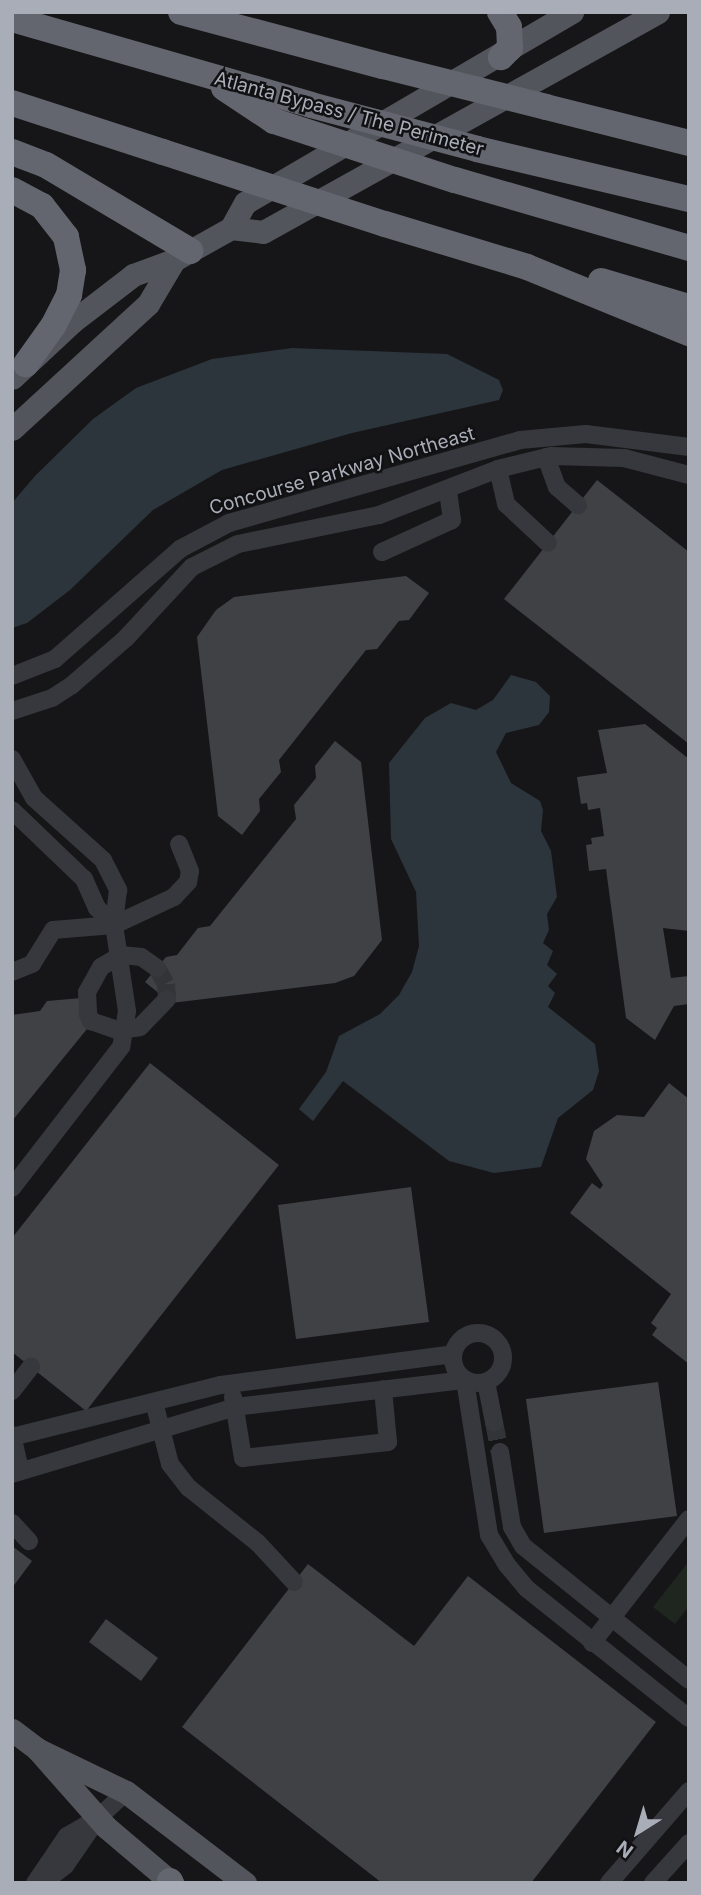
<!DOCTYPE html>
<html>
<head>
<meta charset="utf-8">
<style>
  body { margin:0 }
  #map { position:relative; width:701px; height:1895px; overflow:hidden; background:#161618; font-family:Inter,sans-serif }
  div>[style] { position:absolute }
  .green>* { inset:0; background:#1e261f }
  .water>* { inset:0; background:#2c353c }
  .building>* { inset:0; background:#404145 }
  .minor-tunnel>* { height:18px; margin-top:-9px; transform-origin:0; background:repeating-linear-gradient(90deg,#333438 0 18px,transparent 0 27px) }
  .minor>* { height:18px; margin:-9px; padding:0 9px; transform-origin:9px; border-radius:9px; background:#37383d }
  .minor>.ring { margin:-9px; padding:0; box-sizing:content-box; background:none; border:18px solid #37383d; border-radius:50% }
  .major>* { height:23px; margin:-11.5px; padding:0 11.5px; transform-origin:11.5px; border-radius:11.5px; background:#53555c }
  .highway>* { height:26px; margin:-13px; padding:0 13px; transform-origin:13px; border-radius:13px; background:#63666e }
  .highway-bridge>* { height:26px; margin:-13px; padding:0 13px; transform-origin:13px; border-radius:13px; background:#63666e }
  span { translate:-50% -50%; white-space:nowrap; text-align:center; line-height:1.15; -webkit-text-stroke:5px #111113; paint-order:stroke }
  .street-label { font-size:19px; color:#a8adb8 }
  .frame { position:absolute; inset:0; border:14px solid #a8adb8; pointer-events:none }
  .north { position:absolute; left:603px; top:1797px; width:70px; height:70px; -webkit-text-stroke:5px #111113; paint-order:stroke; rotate:217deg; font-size:19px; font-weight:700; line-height:28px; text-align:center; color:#a8adb8 }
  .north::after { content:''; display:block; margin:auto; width:24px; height:32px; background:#a8adb8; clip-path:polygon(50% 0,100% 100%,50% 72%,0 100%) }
</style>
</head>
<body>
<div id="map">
  <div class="green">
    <div style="clip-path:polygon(689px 1561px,689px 1606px,675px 1624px,653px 1607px)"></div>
  </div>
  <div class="water">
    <div style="clip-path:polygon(292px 348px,447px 354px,499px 380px,503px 390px,499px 400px,352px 433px,222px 470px,153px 510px,70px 590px,27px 623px,12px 628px,12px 503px,35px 476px,93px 419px,136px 388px,212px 359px)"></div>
    <div style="clip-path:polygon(511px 675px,536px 682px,550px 696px,549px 712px,539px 725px,506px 733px,496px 752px,511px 783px,540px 801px,543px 810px,541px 831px,551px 851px,557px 897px,547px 914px,549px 930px,543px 943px,553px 951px,547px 965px,557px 974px,548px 986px,555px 993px,548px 1007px,595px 1044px,599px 1071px,593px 1090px,558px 1118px,541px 1167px,494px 1173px,449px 1161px,343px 1081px,313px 1121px,299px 1109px,326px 1072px,339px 1036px,380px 1014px,399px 995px,412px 972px,419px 946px,416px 892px,391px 839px,389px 763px,425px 718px,451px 703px,476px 710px,493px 700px)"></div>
  </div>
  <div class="building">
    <div style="clip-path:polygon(597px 480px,689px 552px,689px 744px,504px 599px)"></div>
    <div style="clip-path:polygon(406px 576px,429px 593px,409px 620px,399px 621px,377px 649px,366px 650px,279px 760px,281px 772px,259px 799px,260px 811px,242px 835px,218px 816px,197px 637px,216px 610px,234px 597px)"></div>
    <div style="clip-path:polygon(645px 724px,689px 759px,689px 931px,663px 928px,671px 978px,689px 976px,689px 1004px,674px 1006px,655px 1040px,626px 1018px,606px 869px,589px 871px,586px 845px,592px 844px,591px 838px,604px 836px,600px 808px,588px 810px,587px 803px,581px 804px,577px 777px,607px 773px,598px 730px)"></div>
    <div style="clip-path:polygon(335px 741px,361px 762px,382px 940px,354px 976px,335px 983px,171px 1003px,145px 982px,166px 957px,177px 955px,198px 928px,210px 926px,296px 819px,294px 805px,316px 778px,315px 766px)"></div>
    <div style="clip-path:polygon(82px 998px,87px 1029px,12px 1121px,12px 1015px,40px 1011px,47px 1001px)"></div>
    <div style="clip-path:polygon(150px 1063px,279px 1165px,86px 1411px,12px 1352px,12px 1238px)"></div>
    <div style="clip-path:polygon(669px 1083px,689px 1099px,689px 1364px,652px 1335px,657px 1328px,651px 1323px,671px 1294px,570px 1213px,592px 1183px,600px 1189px,603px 1185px,586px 1159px,594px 1131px,617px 1115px,644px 1117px)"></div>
    <div style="clip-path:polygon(411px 1187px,429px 1322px,296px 1339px,278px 1205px)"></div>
    <div style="clip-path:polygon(658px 1382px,677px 1516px,544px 1533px,526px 1399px)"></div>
    <div style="clip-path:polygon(12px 1546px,32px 1561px,12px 1588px)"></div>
    <div style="clip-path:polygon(308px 1564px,414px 1646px,468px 1576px,656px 1722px,531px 1883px,382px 1883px,182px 1727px)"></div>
    <div style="clip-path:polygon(106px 1619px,158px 1658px,141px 1681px,89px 1642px)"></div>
  </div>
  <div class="minor-tunnel">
    <div style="left:157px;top:968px;width:18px;rotate:61deg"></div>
    <div style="left:166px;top:984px;width:15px;rotate:86deg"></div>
    <div style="left:494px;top:1422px;width:31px;rotate:79deg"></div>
  </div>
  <div class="minor">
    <div style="left:546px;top:457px;width:32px;rotate:70deg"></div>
    <div style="left:557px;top:487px;width:28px;rotate:41deg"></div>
    <div style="left:498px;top:469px;width:36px;rotate:77deg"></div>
    <div style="left:506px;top:504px;width:57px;rotate:42.9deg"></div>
    <div style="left:382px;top:552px;width:77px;rotate:-24.6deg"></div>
    <div style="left:452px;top:520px;width:30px;rotate:-98deg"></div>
    <div style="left:12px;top:676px;width:46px;rotate:-21.6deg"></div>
    <div style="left:55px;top:659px;width:167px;rotate:-41.3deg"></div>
    <div style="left:180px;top:549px;width:55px;rotate:-28deg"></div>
    <div style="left:229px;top:523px;width:303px;rotate:-15.9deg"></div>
    <div style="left:520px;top:440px;width:66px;rotate:-5.2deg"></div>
    <div style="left:586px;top:434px;width:104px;rotate:7.2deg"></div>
    <div style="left:12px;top:711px;width:42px;rotate:-18deg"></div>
    <div style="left:52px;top:698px;width:24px;rotate:-33deg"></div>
    <div style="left:72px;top:685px;width:72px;rotate:-41deg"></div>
    <div style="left:126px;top:638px;width:97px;rotate:-47.1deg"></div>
    <div style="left:192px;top:567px;width:51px;rotate:-26.6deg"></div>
    <div style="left:238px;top:544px;width:144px;rotate:-11.6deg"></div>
    <div style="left:379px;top:515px;width:128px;rotate:-21.1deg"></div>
    <div style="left:498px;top:469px;width:55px;rotate:-13.8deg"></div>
    <div style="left:551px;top:456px;width:73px;rotate:1.6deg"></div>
    <div style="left:624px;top:458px;width:67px;rotate:14.7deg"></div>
    <div style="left:12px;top:759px;width:45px;rotate:60.6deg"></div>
    <div style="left:34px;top:798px;width:93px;rotate:41.9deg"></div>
    <div style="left:103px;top:860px;width:34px;rotate:63deg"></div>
    <div style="left:118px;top:890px;width:35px;rotate:97deg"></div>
    <div style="left:114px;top:925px;width:87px;rotate:81.4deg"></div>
    <div style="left:127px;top:1011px;width:36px;rotate:99deg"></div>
    <div style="left:121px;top:1047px;width:178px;rotate:127.7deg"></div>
    <div style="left:12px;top:810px;width:100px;rotate:43.8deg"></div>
    <div style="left:84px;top:879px;width:32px;rotate:66deg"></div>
    <div style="left:97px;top:908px;width:24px;rotate:45deg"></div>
    <div style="left:157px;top:968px;width:19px;rotate:-145deg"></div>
    <div style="left:141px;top:957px;width:20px;rotate:-174deg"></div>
    <div style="left:121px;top:955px;width:23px;rotate:149deg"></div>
    <div style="left:101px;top:967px;width:29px;rotate:119deg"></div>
    <div style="left:87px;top:992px;width:22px;rotate:87deg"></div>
    <div style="left:88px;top:1014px;width:8px;rotate:67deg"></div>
    <div style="left:91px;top:1021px;width:28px;rotate:19deg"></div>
    <div style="left:117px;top:1030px;width:23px;rotate:-7deg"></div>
    <div style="left:140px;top:1027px;width:39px;rotate:-46deg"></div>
    <div style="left:12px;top:972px;width:22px;rotate:-22deg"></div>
    <div style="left:32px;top:964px;width:40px;rotate:-58deg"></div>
    <div style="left:53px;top:930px;width:61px;rotate:-4.7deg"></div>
    <div style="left:114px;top:925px;width:66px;rotate:-25deg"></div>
    <div style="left:174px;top:897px;width:21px;rotate:-47deg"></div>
    <div style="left:188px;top:882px;width:11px;rotate:-80deg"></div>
    <div style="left:190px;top:871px;width:29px;rotate:-112deg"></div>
    <div class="ring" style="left:453px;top:1333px;width:32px;height:32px"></div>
    <div style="left:486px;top:1382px;width:41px;rotate:78.7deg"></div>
    <div style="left:12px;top:1391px;width:31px;rotate:-52deg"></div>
    <div style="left:233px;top:1397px;width:62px;rotate:80.7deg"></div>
    <div style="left:243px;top:1458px;width:146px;rotate:-6.3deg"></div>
    <div style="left:388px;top:1442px;width:53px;rotate:-95.4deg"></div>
    <div style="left:154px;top:1402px;width:64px;rotate:75.5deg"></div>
    <div style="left:170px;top:1464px;width:31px;rotate:52deg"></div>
    <div style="left:189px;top:1488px;width:88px;rotate:38.6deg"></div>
    <div style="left:258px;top:1543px;width:53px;rotate:47.3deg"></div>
    <div style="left:12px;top:1435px;width:36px;rotate:77deg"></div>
    <div style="left:12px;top:1437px;width:215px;rotate:-14deg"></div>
    <div style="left:221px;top:1385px;width:234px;rotate:-7.6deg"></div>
    <div style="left:500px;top:1452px;width:76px;rotate:80.9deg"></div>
    <div style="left:512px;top:1527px;width:22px;rotate:60deg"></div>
    <div style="left:523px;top:1546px;width:213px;rotate:38.9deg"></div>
    <div style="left:12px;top:1474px;width:233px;rotate:-16.7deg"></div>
    <div style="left:235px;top:1407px;width:232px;rotate:-6.7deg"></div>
    <div style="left:465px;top:1380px;width:157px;rotate:81.2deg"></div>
    <div style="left:489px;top:1535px;width:35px;rotate:59deg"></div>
    <div style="left:507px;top:1565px;width:30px;rotate:50deg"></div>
    <div style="left:526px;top:1588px;width:208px;rotate:38.6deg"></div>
    <div style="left:12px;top:1523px;width:25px;rotate:47deg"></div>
    <div style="left:592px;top:1643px;width:157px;rotate:-52deg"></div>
    <div style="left:35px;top:1883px;width:57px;rotate:-55.8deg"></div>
    <div style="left:67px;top:1836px;width:36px;rotate:-30deg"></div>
    <div style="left:98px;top:1818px;width:38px;rotate:-43deg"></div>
    <div style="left:43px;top:1883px;width:28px;rotate:-38deg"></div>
    <div style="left:65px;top:1866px;width:58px;rotate:-55.5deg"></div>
    <div style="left:609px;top:1883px;width:122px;rotate:-49deg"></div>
    <div style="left:653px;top:1883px;width:54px;rotate:-48deg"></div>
  </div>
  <div class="major">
    <div style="left:231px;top:228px;width:32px;rotate:7deg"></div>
    <div style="left:263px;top:232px;width:452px;rotate:-29.1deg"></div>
    <div style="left:12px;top:378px;width:82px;rotate:-43deg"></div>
    <div style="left:72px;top:322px;width:77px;rotate:-37.6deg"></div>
    <div style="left:133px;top:275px;width:44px;rotate:-20.1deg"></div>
    <div style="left:174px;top:260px;width:65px;rotate:-29.3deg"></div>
    <div style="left:231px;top:228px;width:29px;rotate:-61deg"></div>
    <div style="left:245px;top:203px;width:379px;rotate:-30.3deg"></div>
    <div style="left:12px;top:429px;width:185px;rotate:-42.6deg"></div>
    <div style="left:148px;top:304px;width:51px;rotate:-59.4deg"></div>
    <div style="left:12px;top:1730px;width:31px;rotate:37deg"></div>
    <div style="left:37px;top:1749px;width:104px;rotate:48.5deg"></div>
    <div style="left:106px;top:1827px;width:87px;rotate:40.3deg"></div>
    <div style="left:37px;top:1749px;width:99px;rotate:25.8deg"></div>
    <div style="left:126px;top:1792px;width:150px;rotate:37.4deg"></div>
  </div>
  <div class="highway">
    <div style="left:181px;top:12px;width:209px;rotate:15deg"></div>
    <div style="left:500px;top:12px;width:17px;rotate:59deg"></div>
    <div style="left:509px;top:27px;width:21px;rotate:87deg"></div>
    <div style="left:510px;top:48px;width:13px;rotate:135deg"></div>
    <div style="left:12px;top:19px;width:311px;rotate:16deg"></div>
    <div style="left:224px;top:88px;width:60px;rotate:33.4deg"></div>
    <div style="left:12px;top:103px;width:159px;rotate:18deg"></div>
    <div style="left:546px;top:107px;width:147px;rotate:14.1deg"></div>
    <div style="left:477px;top:149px;width:218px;rotate:13.3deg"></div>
    <div style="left:12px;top:152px;width:36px;rotate:21deg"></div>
    <div style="left:46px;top:165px;width:168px;rotate:30.8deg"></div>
    <div style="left:455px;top:180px;width:244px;rotate:16.2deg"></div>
    <div style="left:12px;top:190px;width:34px;rotate:28deg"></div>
    <div style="left:42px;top:206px;width:39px;rotate:52deg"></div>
    <div style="left:66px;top:237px;width:34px;rotate:78deg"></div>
    <div style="left:73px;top:270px;width:25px;rotate:99deg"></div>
    <div style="left:69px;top:295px;width:35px;rotate:117deg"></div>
    <div style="left:53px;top:326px;width:47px;rotate:125.4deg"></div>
    <div style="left:385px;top:224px;width:148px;rotate:16.8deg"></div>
    <div style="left:527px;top:267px;width:175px;rotate:22.2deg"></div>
    <div style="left:601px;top:281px;width:92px;rotate:16.5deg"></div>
    <div style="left:170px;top:1881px;width:2px;rotate:63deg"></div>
  </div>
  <div class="highway-bridge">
    <div style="left:383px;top:66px;width:168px;rotate:14.1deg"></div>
    <div style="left:311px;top:105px;width:172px;rotate:14.8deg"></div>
    <div style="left:274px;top:121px;width:190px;rotate:18.1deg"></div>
    <div style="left:163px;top:152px;width:233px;rotate:18deg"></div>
  </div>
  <div class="street-label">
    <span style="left:349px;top:114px;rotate:15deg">Atlanta Bypass / The Perimeter</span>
    <span style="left:342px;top:471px;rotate:-16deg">Concourse Parkway Northeast</span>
  </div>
  <div class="frame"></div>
  <div class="north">N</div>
</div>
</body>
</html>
